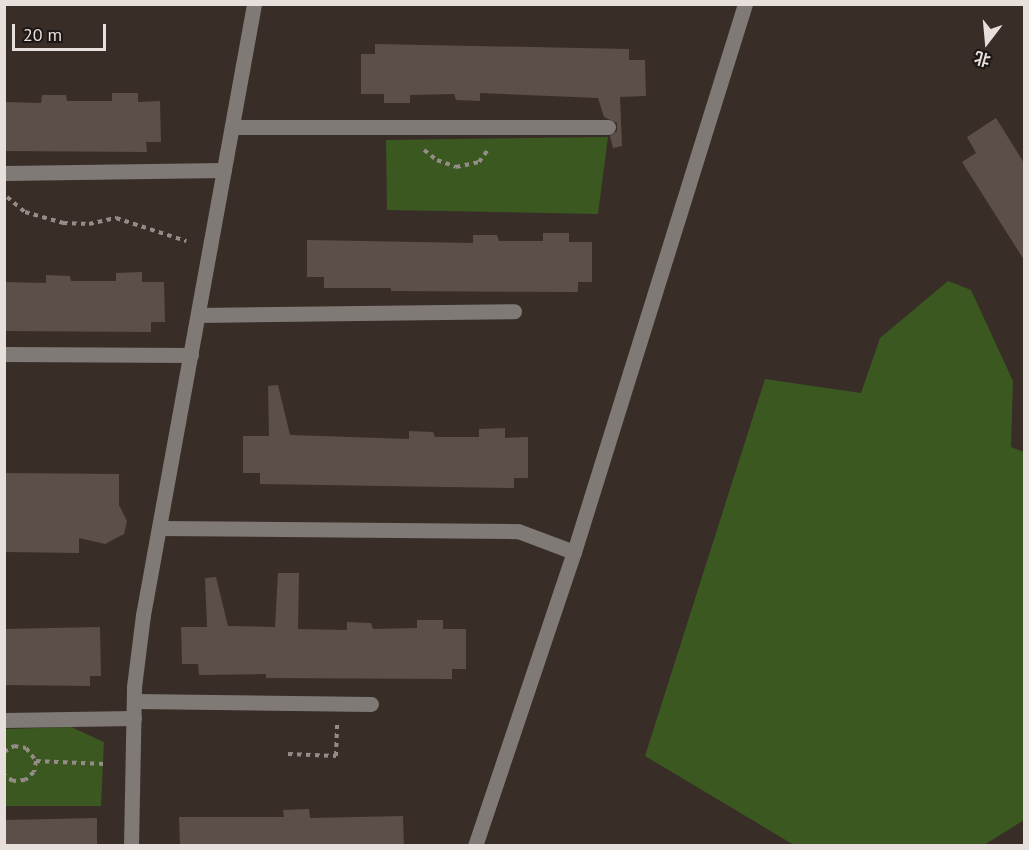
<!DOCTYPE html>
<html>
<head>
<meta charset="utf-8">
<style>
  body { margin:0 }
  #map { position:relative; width:1029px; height:850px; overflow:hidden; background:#392d28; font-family:"PT Sans","Noto Sans SC",sans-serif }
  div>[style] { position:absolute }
  .green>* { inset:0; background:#3a5820 }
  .building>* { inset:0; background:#5c4f4a }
  .path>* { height:4px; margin-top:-2px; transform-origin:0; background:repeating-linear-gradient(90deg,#958b87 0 4.5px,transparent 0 9px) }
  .minor>* { height:15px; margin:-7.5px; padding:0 7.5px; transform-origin:7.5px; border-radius:7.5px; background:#7f7a76 }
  span { translate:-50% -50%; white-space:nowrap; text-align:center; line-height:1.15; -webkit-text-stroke:4.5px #1c1715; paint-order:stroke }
  .frame { position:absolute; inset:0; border:6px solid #e7dfdc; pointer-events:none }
  .north { position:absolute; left:957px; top:12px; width:60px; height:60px; -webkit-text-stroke:4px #1c1715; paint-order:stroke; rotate:196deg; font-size:16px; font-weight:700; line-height:24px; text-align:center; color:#e7dfdc }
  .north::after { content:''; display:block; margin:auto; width:21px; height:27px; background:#e7dfdc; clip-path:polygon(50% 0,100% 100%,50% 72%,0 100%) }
  .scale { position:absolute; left:12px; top:24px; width:94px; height:27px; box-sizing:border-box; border:3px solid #e7dfdc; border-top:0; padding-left:8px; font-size:18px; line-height:21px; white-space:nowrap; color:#e7dfdc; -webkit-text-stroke:4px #1c1715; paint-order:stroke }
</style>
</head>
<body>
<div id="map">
  <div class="green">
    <div style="clip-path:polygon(608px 137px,598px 214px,387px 210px,386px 140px)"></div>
    <div style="clip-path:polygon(948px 281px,971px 290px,1013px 381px,1011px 447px,1024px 452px,1024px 820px,984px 845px,794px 845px,645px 756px,765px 379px,861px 393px,880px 338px)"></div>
    <div style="clip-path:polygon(71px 727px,104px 742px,101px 806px,5px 806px,5px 729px)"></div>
  </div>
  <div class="building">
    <div style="clip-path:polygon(375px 44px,629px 49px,629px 60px,645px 60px,646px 96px,620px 97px,622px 146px,613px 148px,610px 136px,617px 131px,617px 123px,604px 117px,598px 98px,480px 93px,480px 101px,456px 100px,454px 94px,410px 95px,410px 103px,384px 103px,384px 94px,361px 94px,361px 54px,375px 54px)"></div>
    <div style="clip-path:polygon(112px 93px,138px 93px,138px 102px,160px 101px,161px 142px,146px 142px,147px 152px,4px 151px,4px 102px,41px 103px,42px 95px,66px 95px,67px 101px,112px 101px)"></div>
    <div style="clip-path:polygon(996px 118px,1024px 163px,1024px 260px,962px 162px,976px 153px,967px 137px)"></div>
    <div style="clip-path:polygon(543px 233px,569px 233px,569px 242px,592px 242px,592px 282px,578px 282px,578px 292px,391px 291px,391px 288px,324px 288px,324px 277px,307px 277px,307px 240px,473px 243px,473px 235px,497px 235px,499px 241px,543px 241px)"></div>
    <div style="clip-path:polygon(142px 272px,142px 282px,164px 282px,165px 322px,151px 322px,151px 332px,4px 331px,4px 282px,46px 283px,46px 275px,70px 276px,71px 281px,116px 281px,116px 273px)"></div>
    <div style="clip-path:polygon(278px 385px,290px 435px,409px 439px,409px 431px,433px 432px,435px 437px,479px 437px,479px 429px,505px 428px,505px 438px,528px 437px,528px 478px,514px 478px,514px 488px,260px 484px,260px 473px,243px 473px,243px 436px,269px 436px,268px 386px)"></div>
    <div style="clip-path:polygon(4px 473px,119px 474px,119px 505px,127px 521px,124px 534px,105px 544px,79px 538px,79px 553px,4px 552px)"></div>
    <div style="clip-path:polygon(278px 573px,299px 573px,298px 629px,347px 630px,347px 622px,371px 623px,373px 629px,417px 628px,417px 620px,443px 620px,443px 629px,466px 629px,466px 669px,452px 669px,452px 679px,266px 678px,266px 674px,199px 675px,198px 664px,182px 664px,181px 627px,207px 627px,205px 578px,216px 577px,228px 626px,275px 627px)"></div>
    <div style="clip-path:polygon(100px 627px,101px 676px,90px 676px,90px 686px,4px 685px,4px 629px)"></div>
    <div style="clip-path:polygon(309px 809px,310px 818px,403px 816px,404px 846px,180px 846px,179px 817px,284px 817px,283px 810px)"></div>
    <div style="clip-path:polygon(97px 818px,97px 846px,4px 846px,4px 820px)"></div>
  </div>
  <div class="path">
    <div style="left:424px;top:150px;width:16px;rotate:38deg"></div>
    <div style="left:437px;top:160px;width:20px;rotate:20deg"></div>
    <div style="left:456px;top:167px;width:24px;rotate:-12deg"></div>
    <div style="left:479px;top:162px;width:14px;rotate:-54deg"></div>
    <div style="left:7px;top:197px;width:23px;rotate:40deg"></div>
    <div style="left:25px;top:212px;width:40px;rotate:16deg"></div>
    <div style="left:63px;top:223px;width:26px;rotate:2deg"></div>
    <div style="left:89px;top:224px;width:28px;rotate:-13deg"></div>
    <div style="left:116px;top:218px;width:74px;rotate:18.2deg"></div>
    <div style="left:4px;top:752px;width:12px;rotate:-31deg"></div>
    <div style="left:14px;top:746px;width:12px;rotate:9deg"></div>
    <div style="left:26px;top:748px;width:16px;rotate:52deg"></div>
    <div style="left:36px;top:761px;width:11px;rotate:100deg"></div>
    <div style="left:34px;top:772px;width:12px;rotate:138deg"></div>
    <div style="left:25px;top:780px;width:12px;rotate:175deg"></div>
    <div style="left:13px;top:781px;width:11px;rotate:-146deg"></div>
    <div style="left:288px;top:754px;width:48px;rotate:2.4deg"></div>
    <div style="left:336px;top:756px;width:31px;rotate:-88deg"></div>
    <div style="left:36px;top:761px;width:68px;rotate:2.5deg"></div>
  </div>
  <div class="minor">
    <div style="left:232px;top:127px;width:376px"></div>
    <div style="left:4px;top:173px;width:220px;rotate:-0.8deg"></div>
    <div style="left:198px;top:315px;width:316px;rotate:-0.7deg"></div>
    <div style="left:4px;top:354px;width:187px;rotate:0.3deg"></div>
    <div style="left:159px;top:528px;width:359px;rotate:0.5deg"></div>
    <div style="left:518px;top:531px;width:60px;rotate:20.6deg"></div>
    <div style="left:134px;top:701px;width:237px;rotate:0.7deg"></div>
    <div style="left:4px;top:720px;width:130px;rotate:-0.9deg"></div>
    <div style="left:131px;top:846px;width:159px;rotate:-88.9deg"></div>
    <div style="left:134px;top:687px;width:73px;rotate:-82.9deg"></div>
    <div style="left:143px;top:615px;width:621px;rotate:-79.7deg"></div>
    <div style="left:475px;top:846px;width:310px;rotate:-71.4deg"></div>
    <div style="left:574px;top:552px;width:574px;rotate:-72.67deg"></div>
  </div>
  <div class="frame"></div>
  <div class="north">北</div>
  <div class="scale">20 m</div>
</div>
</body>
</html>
